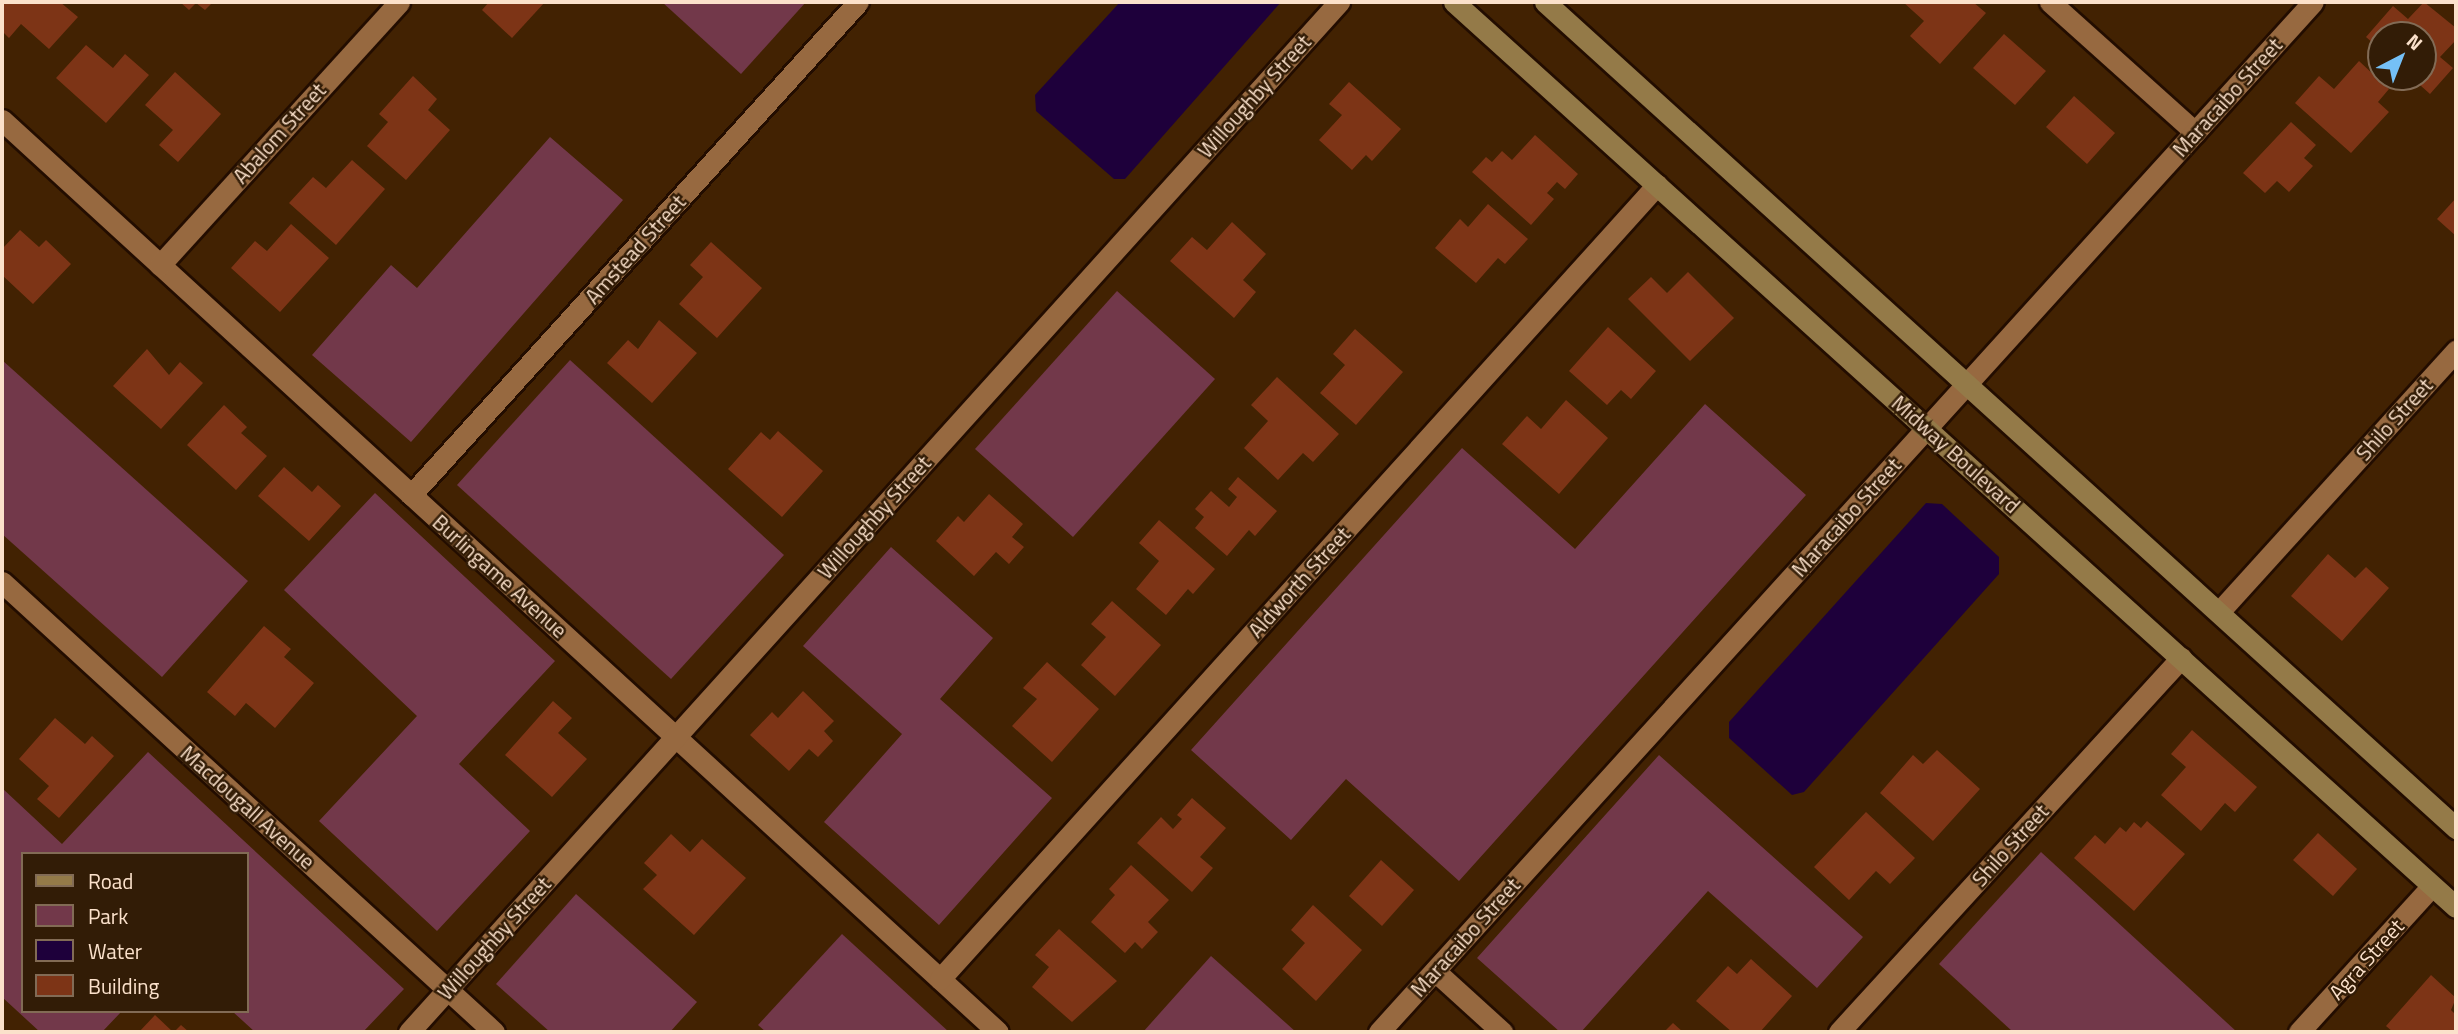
<!DOCTYPE html>
<html>
<head>
<meta charset="utf-8">
<style>
  body { margin:0 }
  #map { position:relative; width:2458px; height:1034px; overflow:hidden; background:#422202; font-family:"Titillium Web",sans-serif }
  div>[style] { position:absolute }
  .green>* { inset:0; background:#72384a }
  .water>* { inset:0; background:#1e003b }
  .building>* { inset:0; background:#7d3416 }
  .roads { filter:drop-shadow(2px 0 #230d00) drop-shadow(-2px 0 #230d00) drop-shadow(0 2px #230d00) drop-shadow(0 -2px #230d00) }
  .street>* { height:21px; margin:-10.5px; padding:0 10.5px; transform-origin:10.5px; border-radius:10.5px; background:#976940 }
  .secondary>* { height:21px; margin:-10.5px; padding:0 10.5px; transform-origin:10.5px; border-radius:10.5px; background:#947a48 }
  span { translate:-50% -50%; white-space:nowrap; text-align:center; line-height:1.15; -webkit-text-stroke:5px #321c06; paint-order:stroke }
  .street-label { font-size:21px; color:#fbe1cb }
  .frame { position:absolute; inset:0; border:4px solid #fbe1cb; pointer-events:none }
  .legend { position:absolute; left:21px; top:852px; width:228px; height:161px; box-sizing:border-box; background:#321c06; border:2px solid #826b55; margin:0; padding:9px 12px; list-style:none; font-size:21px; color:#fbe1cb }
  .legend li { display:flex; align-items:center; gap:14px; height:35px }
  .legend b { width:35px; border:2px solid #826b55 }
  .north { position:absolute; left:2367px; top:21px; width:70px; height:70px; box-sizing:border-box; background:#321c06; border:2px solid #826b55; border-radius:50%; rotate:42deg; font-size:19px; font-weight:700; line-height:28px; text-align:center; color:#fbe1cb }
  .north::after { content:''; display:block; margin:auto; width:24px; height:32px; background:#75c0f6; clip-path:polygon(50% 0,100% 100%,50% 72%,0 100%) }
</style>
</head>
<body>
<div id="map">
  <div class="green">
    <div style="clip-path:polygon(662px 2px,806px 2px,741px 74px)"></div>
    <div style="clip-path:polygon(550px 137px,623px 200px,411px 442px,312px 355px,391px 265px,417px 288px)"></div>
    <div style="clip-path:polygon(1117px 291px,1215px 379px,1073px 537px,975px 449px)"></div>
    <div style="clip-path:polygon(2px 360px,248px 581px,162px 677px,2px 534px)"></div>
    <div style="clip-path:polygon(570px 360px,784px 555px,671px 679px,457px 485px)"></div>
    <div style="clip-path:polygon(1705px 404px,1806px 495px,1459px 881px,1346px 779px,1291px 840px,1191px 750px,1462px 448px,1575px 549px)"></div>
    <div style="clip-path:polygon(375px 493px,555px 661px,459px 764px,530px 831px,437px 931px,319px 821px,417px 716px,284px 590px)"></div>
    <div style="clip-path:polygon(891px 547px,993px 638px,940px 699px,1052px 798px,939px 925px,824px 822px,902px 734px,803px 646px)"></div>
    <div style="clip-path:polygon(148px 752px,404px 989px,363px 1032px,255px 1032px,232px 1011px,247px 1011px,247px 854px,23px 854px,23px 1011px,122px 1011px,102px 1032px,40px 1032px,2px 997px,2px 788px,62px 844px)"></div>
    <div style="clip-path:polygon(1659px 755px,1863px 937px,1817px 988px,1708px 891px,1581px 1032px,1560px 1032px,1477px 958px)"></div>
    <div style="clip-path:polygon(2041px 852px,2237px 1032px,2013px 1032px,1939px 964px)"></div>
    <div style="clip-path:polygon(576px 894px,697px 1002px,670px 1032px,550px 1032px,496px 984px)"></div>
    <div style="clip-path:polygon(842px 934px,949px 1032px,766px 1032px,758px 1025px)"></div>
    <div style="clip-path:polygon(1211px 956px,1296px 1032px,1143px 1032px)"></div>
  </div>
  <div class="water">
    <div style="clip-path:polygon(1120px 2px,1281px 2px,1125px 179px,1114px 179px,1036px 111px,1035px 95px)"></div>
    <div style="clip-path:polygon(1926px 503px,1942px 504px,1999px 557px,1999px 574px,1804px 792px,1792px 795px,1729px 738px,1729px 722px)"></div>
  </div>
  <div class="building">
    <div style="clip-path:polygon(2px 2px,60px 2px,78px 17px,49px 49px,21px 24px,9px 38px,2px 31px)"></div>
    <div style="clip-path:polygon(180px 2px,213px 2px,205px 10px,196px 3px,189px 10px)"></div>
    <div style="clip-path:polygon(489px 2px,545px 2px,512px 38px,482px 10px)"></div>
    <div style="clip-path:polygon(1903px 2px,1973px 2px,1986px 13px,1940px 64px,1910px 36px,1924px 21px)"></div>
    <div style="clip-path:polygon(2424px 2px,2456px 28px,2456px 40px,2440px 57px,2453px 68px,2430px 94px,2411px 77px,2423px 77px,2423px 35px,2381px 35px,2381px 50px,2366px 37px,2393px 6px,2408px 19px)"></div>
    <div style="clip-path:polygon(2004px 34px,2046px 71px,2015px 105px,1973px 68px)"></div>
    <div style="clip-path:polygon(86px 45px,113px 68px,125px 54px,149px 75px,106px 123px,56px 78px)"></div>
    <div style="clip-path:polygon(2359px 61px,2389px 89px,2378px 102px,2389px 112px,2351px 153px,2295px 103px,2319px 76px,2334px 89px)"></div>
    <div style="clip-path:polygon(175px 72px,221px 114px,178px 162px,159px 145px,173px 130px,145px 105px)"></div>
    <div style="clip-path:polygon(413px 76px,437px 99px,428px 110px,450px 130px,406px 180px,367px 146px,388px 122px,379px 114px)"></div>
    <div style="clip-path:polygon(1349px 82px,1401px 129px,1372px 161px,1366px 155px,1352px 170px,1319px 140px,1342px 115px,1329px 104px)"></div>
    <div style="clip-path:polygon(2074px 96px,2115px 133px,2087px 164px,2046px 127px)"></div>
    <div style="clip-path:polygon(2291px 122px,2316px 145px,2304px 158px,2313px 166px,2289px 192px,2277px 181px,2265px 193px,2243px 173px)"></div>
    <div style="clip-path:polygon(1535px 135px,1578px 174px,1565px 189px,1557px 182px,1547px 193px,1554px 199px,1531px 225px,1472px 172px,1486px 157px,1492px 162px,1502px 151px,1512px 160px)"></div>
    <div style="clip-path:polygon(352px 160px,385px 189px,336px 245px,289px 203px,313px 177px,326px 188px)"></div>
    <div style="clip-path:polygon(2456px 198px,2456px 236px,2437px 219px)"></div>
    <div style="clip-path:polygon(1488px 204px,1528px 239px,1505px 264px,1498px 258px,1476px 283px,1435px 248px,1460px 219px,1468px 227px)"></div>
    <div style="clip-path:polygon(1232px 222px,1266px 254px,1243px 280px,1256px 292px,1234px 318px,1170px 261px,1192px 237px,1207px 250px)"></div>
    <div style="clip-path:polygon(291px 224px,329px 258px,280px 312px,231px 268px,255px 241px,267px 251px)"></div>
    <div style="clip-path:polygon(20px 230px,39px 247px,46px 240px,71px 264px,33px 304px,2px 275px,2px 249px)"></div>
    <div style="clip-path:polygon(711px 242px,762px 288px,717px 338px,679px 304px,703px 277px,690px 265px)"></div>
    <div style="clip-path:polygon(1688px 272px,1734px 318px,1690px 361px,1628px 299px,1651px 277px,1667px 293px)"></div>
    <div style="clip-path:polygon(659px 320px,697px 353px,652px 403px,607px 363px,628px 340px,638px 349px)"></div>
    <div style="clip-path:polygon(1608px 327px,1656px 371px,1631px 399px,1621px 390px,1607px 405px,1569px 371px)"></div>
    <div style="clip-path:polygon(1355px 329px,1403px 372px,1356px 425px,1320px 393px,1345px 365px,1333px 354px)"></div>
    <div style="clip-path:polygon(147px 349px,169px 375px,180px 362px,203px 383px,161px 429px,113px 386px)"></div>
    <div style="clip-path:polygon(1277px 377px,1339px 434px,1313px 462px,1303px 453px,1278px 480px,1244px 448px,1268px 421px,1251px 405px)"></div>
    <div style="clip-path:polygon(1566px 400px,1608px 438px,1559px 494px,1502px 444px,1527px 416px,1541px 429px)"></div>
    <div style="clip-path:polygon(224px 405px,247px 427px,241px 433px,267px 456px,236px 490px,187px 445px)"></div>
    <div style="clip-path:polygon(778px 431px,823px 471px,782px 517px,728px 469px,761px 432px,770px 440px)"></div>
    <div style="clip-path:polygon(284px 467px,312px 492px,318px 485px,341px 506px,309px 541px,258px 496px)"></div>
    <div style="clip-path:polygon(1238px 477px,1277px 511px,1255px 536px,1249px 530px,1227px 556px,1195px 528px,1204px 517px,1195px 509px,1211px 491px,1229px 507px,1237px 497px,1228px 489px)"></div>
    <div style="clip-path:polygon(989px 494px,1023px 524px,1012px 537px,1024px 547px,1009px 564px,996px 552px,974px 576px,936px 541px,958px 516px,964px 522px)"></div>
    <div style="clip-path:polygon(1159px 520px,1215px 569px,1193px 594px,1188px 589px,1166px 615px,1136px 589px,1159px 561px,1139px 543px)"></div>
    <div style="clip-path:polygon(2328px 554px,2355px 578px,2366px 567px,2389px 588px,2342px 641px,2291px 596px)"></div>
    <div style="clip-path:polygon(1112px 601px,1161px 645px,1115px 696px,1081px 665px,1106px 637px,1091px 624px)"></div>
    <div style="clip-path:polygon(264px 626px,291px 649px,284px 657px,314px 683px,275px 728px,246px 703px,235px 716px,207px 692px)"></div>
    <div style="clip-path:polygon(1047px 662px,1099px 709px,1052px 762px,1012px 726px,1037px 699px,1023px 688px)"></div>
    <div style="clip-path:polygon(803px 691px,834px 721px,824px 731px,833px 741px,818px 757px,809px 749px,789px 771px,750px 735px,772px 712px,778px 718px)"></div>
    <div style="clip-path:polygon(553px 701px,572px 718px,558px 733px,587px 759px,552px 797px,505px 755px)"></div>
    <div style="clip-path:polygon(55px 718px,85px 744px,92px 736px,114px 756px,59px 818px,37px 799px,49px 786px,19px 759px)"></div>
    <div style="clip-path:polygon(2192px 730px,2257px 787px,2235px 812px,2225px 803px,2201px 831px,2161px 795px,2186px 767px,2171px 754px)"></div>
    <div style="clip-path:polygon(1937px 750px,1980px 789px,1933px 841px,1880px 793px,1913px 755px,1923px 764px)"></div>
    <div style="clip-path:polygon(1192px 798px,1226px 828px,1200px 857px,1213px 868px,1192px 892px,1137px 843px,1161px 817px,1173px 829px,1182px 819px,1177px 815px)"></div>
    <div style="clip-path:polygon(1866px 812px,1915px 858px,1890px 884px,1876px 871px,1849px 900px,1814px 867px)"></div>
    <div style="clip-path:polygon(2147px 821px,2185px 854px,2134px 911px,2074px 858px,2095px 835px,2105px 844px,2120px 827px,2126px 832px,2134px 822px,2141px 828px)"></div>
    <div style="clip-path:polygon(2318px 833px,2357px 869px,2333px 896px,2293px 860px)"></div>
    <div style="clip-path:polygon(671px 834px,690px 852px,702px 839px,746px 878px,694px 935px,643px 889px,657px 875px,644px 863px)"></div>
    <div style="clip-path:polygon(1381px 860px,1414px 890px,1382px 926px,1349px 896px)"></div>
    <div style="clip-path:polygon(1131px 865px,1169px 900px,1148px 922px,1158px 932px,1142px 949px,1135px 942px,1125px 953px,1091px 922px,1115px 895px,1109px 889px)"></div>
    <div style="clip-path:polygon(1313px 905px,1362px 950px,1316px 1001px,1282px 969px,1305px 943px,1291px 930px)"></div>
    <div style="clip-path:polygon(1059px 929px,1117px 981px,1072px 1022px,1032px 987px,1049px 967px,1035px 955px)"></div>
    <div style="clip-path:polygon(1751px 959px,1792px 996px,1760px 1032px,1732px 1032px,1696px 1001px,1728px 966px,1737px 974px)"></div>
    <div style="clip-path:polygon(2431px 975px,2456px 998px,2451px 1010px,2456px 1015px,2456px 1032px,2393px 1032px,2386px 1026px)"></div>
    <div style="clip-path:polygon(155px 1015px,173px 1032px,139px 1032px)"></div>
    <div style="clip-path:polygon(1673px 1023px,1683px 1032px,1664px 1032px)"></div>
    <div style="clip-path:polygon(181px 1025px,189px 1032px,174px 1032px)"></div>
  </div>
  <div class="roads">
    <div class="street">
      <div style="left:2050px;top:2px;width:195px;rotate:41.9deg"></div>
      <div style="left:2px;top:120px;width:1350px;rotate:42.48deg"></div>
      <div style="left:160px;top:265px;width:355px;rotate:-47.7deg"></div>
      <div style="left:411px;top:495px;width:665px;rotate:-47.8deg"></div>
      <div style="left:2px;top:582px;width:667px;rotate:42.45deg"></div>
      <div style="left:2219px;top:612px;width:353px;rotate:-47.8deg"></div>
      <div style="left:1435px;top:971px;width:91px;rotate:42.3deg"></div>
      <div style="left:940px;top:979px;width:1070px;rotate:-47.92deg"></div>
      <div style="left:409px;top:1032px;width:1388px;rotate:-47.92deg"></div>
      <div style="left:1379px;top:1032px;width:1390px;rotate:-47.8deg"></div>
      <div style="left:1839px;top:1032px;width:507px;rotate:-47.56deg"></div>
      <div style="left:2299px;top:1032px;width:197px;rotate:-47.7deg"></div>
    </div>
    <div class="secondary">
      <div style="left:1454px;top:2px;width:1350px;rotate:42.09deg"></div>
      <div style="left:1545px;top:2px;width:1230px;rotate:42.2deg"></div>
    </div>
  </div>
  <div class="street-label">
    <span style="left:1254px;top:96px;rotate:-48deg">Willoughby Street</span>
    <span style="left:2227px;top:97px;rotate:-48deg">Maracaibo Street</span>
    <span style="left:279px;top:133px;rotate:-48deg">Abalom Street</span>
    <span style="left:635px;top:249px;rotate:-48deg">Amstead Street</span>
    <span style="left:2394px;top:419px;rotate:-48deg">Shilo Street</span>
    <span style="left:1956px;top:454px;rotate:42deg">Midway Boulevard</span>
    <span style="left:874px;top:517px;rotate:-48deg">Willoughby Street</span>
    <span style="left:1846px;top:517px;rotate:-48deg">Maracaibo Street</span>
    <span style="left:500px;top:576px;rotate:42deg">Burlingame Avenue</span>
    <span style="left:1299px;top:582px;rotate:-48deg">Aldworth Street</span>
    <span style="left:248px;top:807px;rotate:42deg">Macdougall Avenue</span>
    <span style="left:2010px;top:845px;rotate:-48deg">Shilo Street</span>
    <span style="left:1465px;top:937px;rotate:-48deg">Maracaibo Street</span>
    <span style="left:494px;top:938px;rotate:-48deg">Willoughby Street</span>
    <span style="left:2366px;top:959px;rotate:-48deg">Agra Street</span>
  </div>
  <div class="frame"></div>
  <ul class="legend">
  <li><b style="height:9px;background:#947a48"></b>Road</li>
  <li><b style="height:19px;background:#72384a"></b>Park</li>
  <li><b style="height:19px;background:#1e003b"></b>Water</li>
  <li><b style="height:19px;background:#7d3416"></b>Building</li>
  </ul>
  <div class="north">N</div>
</div>
</body>
</html>
